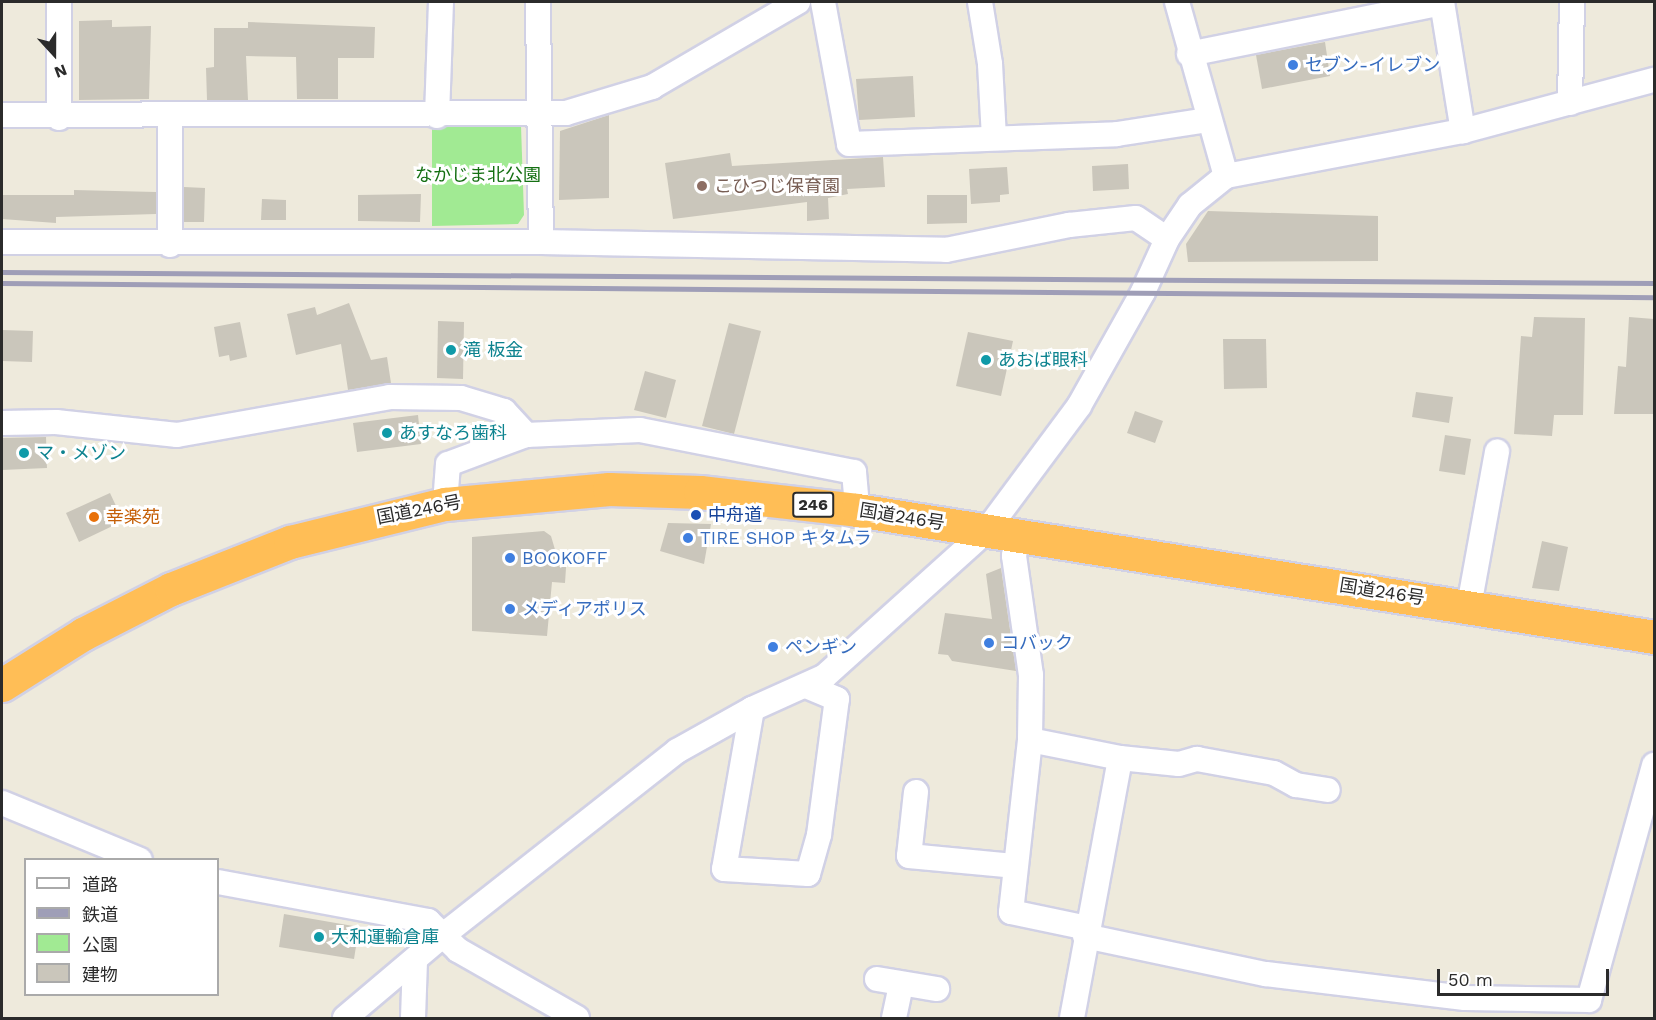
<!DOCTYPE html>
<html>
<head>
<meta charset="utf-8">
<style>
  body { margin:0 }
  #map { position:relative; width:1656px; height:1020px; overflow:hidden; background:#eeeadc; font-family:"Work Sans","Noto Sans JP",sans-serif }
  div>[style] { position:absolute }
  .green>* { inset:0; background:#a1ea93 }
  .building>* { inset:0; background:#cac6bb }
  .roads { filter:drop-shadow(2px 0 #d1d1e5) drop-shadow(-2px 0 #d1d1e5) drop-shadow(0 2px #d1d1e5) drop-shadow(0 -2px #d1d1e5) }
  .minor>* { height:24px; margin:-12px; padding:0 12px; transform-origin:12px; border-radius:12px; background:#fff }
  .highway>* { height:33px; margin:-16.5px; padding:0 16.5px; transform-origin:16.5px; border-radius:16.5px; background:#ffbe56 }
  .rail>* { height:4.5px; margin:-2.25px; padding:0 2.25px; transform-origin:2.25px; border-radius:2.25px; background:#9f9eb7 }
  .dots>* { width:16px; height:16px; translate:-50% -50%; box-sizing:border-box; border:3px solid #fff; border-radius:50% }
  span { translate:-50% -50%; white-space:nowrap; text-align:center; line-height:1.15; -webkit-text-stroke:6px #fff; paint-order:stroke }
  .shield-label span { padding:2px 4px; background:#fff; border:2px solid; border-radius:4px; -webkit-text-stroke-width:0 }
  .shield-label { font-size:16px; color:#2b2b2b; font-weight:700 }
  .shop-label { font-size:18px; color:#366cbe }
  .left { translate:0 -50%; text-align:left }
  .park-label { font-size:18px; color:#157013 }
  .education-label { font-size:18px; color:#785e54 }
  .culture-label { font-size:18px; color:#0d838f }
  .street-label { font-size:18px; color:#2b2b2b }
  .transit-label { font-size:18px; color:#164399 }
  .food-label { font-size:18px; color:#c56008 }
  .frame { position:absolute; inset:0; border:3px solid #2b2b2b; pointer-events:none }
  .legend { position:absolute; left:24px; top:858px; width:195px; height:138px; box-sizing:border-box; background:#fff; border:2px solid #aaa; margin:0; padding:8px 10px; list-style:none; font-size:18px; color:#2b2b2b }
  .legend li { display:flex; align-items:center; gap:12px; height:30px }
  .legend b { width:30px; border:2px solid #aaa }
  .north { position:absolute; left:24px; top:24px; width:60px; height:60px; -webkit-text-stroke:4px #fff; paint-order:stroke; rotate:159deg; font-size:16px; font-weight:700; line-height:24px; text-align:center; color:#2b2b2b }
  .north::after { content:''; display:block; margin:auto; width:21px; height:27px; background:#2b2b2b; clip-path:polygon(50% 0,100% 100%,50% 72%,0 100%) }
  .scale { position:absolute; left:1437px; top:969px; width:172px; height:27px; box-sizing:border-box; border:3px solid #2b2b2b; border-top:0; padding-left:8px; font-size:18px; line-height:21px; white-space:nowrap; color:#2b2b2b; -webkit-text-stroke:4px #fff; paint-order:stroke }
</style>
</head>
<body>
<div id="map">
  <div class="green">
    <div style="clip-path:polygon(432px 126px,521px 126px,524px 215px,518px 224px,432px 226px)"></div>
  </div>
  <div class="building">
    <div style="clip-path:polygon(112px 20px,112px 27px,151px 26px,149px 99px,79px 100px,79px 21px)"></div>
    <div style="clip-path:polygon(248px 22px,375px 27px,374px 58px,338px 58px,338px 99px,297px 99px,296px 57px,246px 56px,248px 100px,207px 100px,206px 68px,214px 67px,214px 28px,248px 28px)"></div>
    <div style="clip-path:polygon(1325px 42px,1330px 76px,1262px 89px,1256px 55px)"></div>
    <div style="clip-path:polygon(913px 76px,915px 117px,859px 120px,856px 79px)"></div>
    <div style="clip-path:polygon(609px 115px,609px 198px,559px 200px,560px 131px)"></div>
    <div style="clip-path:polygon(730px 153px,732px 166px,883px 157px,885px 187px,847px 189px,848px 194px,828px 198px,829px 219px,807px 221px,807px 202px,673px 219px,665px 163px)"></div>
    <div style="clip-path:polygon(1128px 164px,1129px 189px,1093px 191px,1092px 166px)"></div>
    <div style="clip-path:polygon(1007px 167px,1009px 194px,1000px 195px,1000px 202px,971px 204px,969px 169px)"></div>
    <div style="clip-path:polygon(184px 187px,205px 188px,204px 222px,184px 222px)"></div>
    <div style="clip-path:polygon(74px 190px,156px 192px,156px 214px,56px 217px,56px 223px,2px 219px,2px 195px,74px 195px)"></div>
    <div style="clip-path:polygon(421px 194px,420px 222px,358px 221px,358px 195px)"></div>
    <div style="clip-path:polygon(927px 195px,967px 195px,967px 223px,927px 224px)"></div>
    <div style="clip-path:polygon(262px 199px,286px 200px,286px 220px,261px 220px)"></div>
    <div style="clip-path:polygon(1208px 211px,1378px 216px,1378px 261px,1188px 262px,1186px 244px)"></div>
    <div style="clip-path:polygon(349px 303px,371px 360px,387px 357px,391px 383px,348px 390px,341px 344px,296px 355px,287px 314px,315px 307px,317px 315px)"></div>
    <div style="clip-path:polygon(1534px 317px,1585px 318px,1583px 415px,1554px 415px,1552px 436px,1514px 434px,1521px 336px,1532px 337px)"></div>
    <div style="clip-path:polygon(1629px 317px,1654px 319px,1654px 414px,1614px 414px,1618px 366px,1626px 367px)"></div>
    <div style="clip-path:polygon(438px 321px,464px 322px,463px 379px,437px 378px)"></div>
    <div style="clip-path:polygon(240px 322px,247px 357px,230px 361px,229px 355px,219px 357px,214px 327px)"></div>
    <div style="clip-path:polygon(729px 323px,761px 331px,734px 434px,702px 426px)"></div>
    <div style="clip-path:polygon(2px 330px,33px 331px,32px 362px,2px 361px)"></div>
    <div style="clip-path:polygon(968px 332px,1013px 341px,1001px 396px,956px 386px)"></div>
    <div style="clip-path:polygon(1223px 339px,1266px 339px,1267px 388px,1224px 389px)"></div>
    <div style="clip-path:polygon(645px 371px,676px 380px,666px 418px,634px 410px)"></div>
    <div style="clip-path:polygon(1416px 392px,1453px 397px,1449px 423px,1412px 417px)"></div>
    <div style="clip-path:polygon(1135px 411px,1163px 421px,1155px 443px,1127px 433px)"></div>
    <div style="clip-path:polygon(418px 415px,421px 444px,357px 452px,353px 423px)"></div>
    <div style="clip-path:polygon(1445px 435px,1471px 439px,1465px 475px,1439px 471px)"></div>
    <div style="clip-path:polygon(46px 437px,47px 468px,2px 470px,2px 438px)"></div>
    <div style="clip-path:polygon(110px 493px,123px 521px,79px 542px,66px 513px)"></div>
    <div style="clip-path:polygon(668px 523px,711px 524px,704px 564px,660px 551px)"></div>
    <div style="clip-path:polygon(544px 531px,551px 536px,556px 553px,567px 553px,565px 583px,552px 582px,547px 636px,472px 631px,472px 537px)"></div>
    <div style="clip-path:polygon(1542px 541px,1568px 547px,1559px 591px,1532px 588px)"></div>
    <div style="clip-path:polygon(1001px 568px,1016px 671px,952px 661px,948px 655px,938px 654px,945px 613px,992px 619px,986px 574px)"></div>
    <div style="clip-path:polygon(284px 914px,359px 927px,354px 959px,279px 947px)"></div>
  </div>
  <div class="roads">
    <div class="minor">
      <div style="left:538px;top:2px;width:240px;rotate:89.3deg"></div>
      <div style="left:823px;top:2px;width:144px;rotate:79.6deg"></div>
      <div style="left:849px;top:144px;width:268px;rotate:-2.1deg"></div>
      <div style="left:1117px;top:134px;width:91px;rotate:-8.8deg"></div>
      <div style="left:980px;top:2px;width:63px;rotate:80.8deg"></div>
      <div style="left:990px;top:64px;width:74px;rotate:86.9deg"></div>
      <div style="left:1177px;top:2px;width:181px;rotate:74.3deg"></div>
      <div style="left:1442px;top:2px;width:131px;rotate:80.8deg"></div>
      <div style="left:1189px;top:54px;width:258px;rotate:-11.4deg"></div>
      <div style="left:1570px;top:103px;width:101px;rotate:-88.9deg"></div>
      <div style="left:2px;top:115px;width:564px;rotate:-0.2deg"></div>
      <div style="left:566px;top:113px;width:90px;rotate:-16.8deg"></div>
      <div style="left:652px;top:87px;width:169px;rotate:-30.2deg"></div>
      <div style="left:437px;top:116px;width:114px;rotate:-88deg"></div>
      <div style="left:59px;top:118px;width:116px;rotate:-90deg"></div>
      <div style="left:2px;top:242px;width:539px"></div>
      <div style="left:541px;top:242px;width:405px;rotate:1.1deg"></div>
      <div style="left:946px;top:250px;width:126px;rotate:-11.5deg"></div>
      <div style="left:1069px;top:225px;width:67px;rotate:-6deg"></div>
      <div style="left:1136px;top:218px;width:37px;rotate:34deg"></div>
      <div style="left:170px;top:245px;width:128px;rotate:-90deg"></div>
      <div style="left:2px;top:423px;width:54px;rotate:-1.1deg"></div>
      <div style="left:56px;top:422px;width:122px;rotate:6.1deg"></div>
      <div style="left:177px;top:435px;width:216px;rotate:-10.1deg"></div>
      <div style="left:390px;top:397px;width:71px;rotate:0.8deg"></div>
      <div style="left:461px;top:398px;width:45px;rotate:16.8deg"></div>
      <div style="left:504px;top:411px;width:33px;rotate:47deg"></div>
      <div style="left:526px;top:435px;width:83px;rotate:159.6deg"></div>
      <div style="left:448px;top:464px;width:40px;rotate:94.3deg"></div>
      <div style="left:526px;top:435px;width:114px;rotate:-2.5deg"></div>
      <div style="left:640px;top:430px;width:218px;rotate:11.1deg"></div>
      <div style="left:854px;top:472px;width:38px;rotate:85deg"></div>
      <div style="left:1018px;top:535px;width:21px;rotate:101deg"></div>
      <div style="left:1014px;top:556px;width:120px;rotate:81.9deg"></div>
      <div style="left:1031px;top:675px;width:65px;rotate:90.9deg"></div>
      <div style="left:1030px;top:740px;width:173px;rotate:96.3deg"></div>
      <div style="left:1011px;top:912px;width:78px;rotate:11.9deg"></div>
      <div style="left:1469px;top:606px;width:157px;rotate:-79.7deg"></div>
      <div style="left:752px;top:709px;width:162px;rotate:99.9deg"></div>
      <div style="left:724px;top:869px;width:84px;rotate:3.4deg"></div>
      <div style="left:808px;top:874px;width:41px;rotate:-74.2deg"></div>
      <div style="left:819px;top:835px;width:137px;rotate:-82.5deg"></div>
      <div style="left:837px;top:699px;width:33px;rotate:-157deg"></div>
      <div style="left:1030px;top:740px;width:92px;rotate:11.3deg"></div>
      <div style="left:1120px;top:758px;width:59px;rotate:5.8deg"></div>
      <div style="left:1179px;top:764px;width:19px;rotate:-16deg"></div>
      <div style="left:1197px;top:759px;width:78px;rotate:10.3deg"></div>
      <div style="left:1274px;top:773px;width:25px;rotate:29deg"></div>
      <div style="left:1296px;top:785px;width:32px;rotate:9deg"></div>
      <div style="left:916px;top:792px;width:64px;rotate:96.2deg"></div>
      <div style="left:909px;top:856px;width:105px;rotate:5.4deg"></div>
      <div style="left:2px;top:803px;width:149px;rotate:22.4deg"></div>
      <div style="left:218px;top:882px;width:214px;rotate:10.5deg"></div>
      <div style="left:428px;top:921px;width:42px;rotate:44deg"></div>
      <div style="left:458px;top:950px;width:137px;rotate:29.7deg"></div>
      <div style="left:1085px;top:936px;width:185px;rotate:11.9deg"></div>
      <div style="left:1266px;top:974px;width:200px;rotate:6.9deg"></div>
      <div style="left:1465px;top:998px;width:124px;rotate:0.9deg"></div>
      <div style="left:1589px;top:1000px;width:244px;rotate:-74.5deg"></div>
      <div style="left:877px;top:979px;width:61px;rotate:9.5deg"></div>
      <div style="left:345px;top:1018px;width:127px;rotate:-40.2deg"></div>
      <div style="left:442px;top:936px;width:299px;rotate:-38.2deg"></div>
      <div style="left:677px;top:751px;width:86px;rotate:-29.2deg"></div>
      <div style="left:752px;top:709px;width:80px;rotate:-24.3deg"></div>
      <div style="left:825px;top:676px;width:218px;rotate:-42deg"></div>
      <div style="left:987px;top:530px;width:154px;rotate:-53.4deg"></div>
      <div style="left:1079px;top:406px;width:131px;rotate:-60.7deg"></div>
      <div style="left:1143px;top:292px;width:58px;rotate:-65.6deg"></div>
      <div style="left:1167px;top:239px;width:41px;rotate:-55.9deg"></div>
      <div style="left:1190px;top:205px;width:46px;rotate:-38.9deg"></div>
      <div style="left:1226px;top:176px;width:241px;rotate:-10.8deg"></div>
      <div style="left:1463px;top:131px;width:198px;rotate:-15deg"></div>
      <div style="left:413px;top:1018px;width:58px;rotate:-88deg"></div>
      <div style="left:894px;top:1018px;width:35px;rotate:-78deg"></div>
      <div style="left:1072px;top:1018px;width:264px;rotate:-79.5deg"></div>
    </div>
    <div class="highway">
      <div style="left:2px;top:685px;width:96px;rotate:-32.2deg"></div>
      <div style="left:83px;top:634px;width:99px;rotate:-27.1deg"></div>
      <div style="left:171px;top:589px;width:128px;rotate:-21.6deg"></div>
      <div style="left:290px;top:542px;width:160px;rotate:-13.8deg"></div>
      <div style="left:445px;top:504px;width:165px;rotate:-5.2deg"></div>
      <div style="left:609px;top:489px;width:91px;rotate:1.9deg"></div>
      <div style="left:700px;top:492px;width:158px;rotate:6.5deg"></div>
      <div style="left:857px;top:510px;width:807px;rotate:9.05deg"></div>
    </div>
  </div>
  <div class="rail">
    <div style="left:2px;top:272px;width:1652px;rotate:0.38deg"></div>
    <div style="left:2px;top:283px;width:1652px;rotate:0.49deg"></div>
  </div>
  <div class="dots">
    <div style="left:1293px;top:65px;background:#3f7fe0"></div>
    <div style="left:702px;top:186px;background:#8d6e63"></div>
    <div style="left:451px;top:350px;background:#0f9aa8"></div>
    <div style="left:986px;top:360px;background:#0f9aa8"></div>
    <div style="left:387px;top:433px;background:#0f9aa8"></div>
    <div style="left:24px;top:453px;background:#0f9aa8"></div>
    <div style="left:696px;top:515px;background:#1a4fb4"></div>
    <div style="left:94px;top:517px;background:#e8710a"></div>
    <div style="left:688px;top:538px;background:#3f7fe0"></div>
    <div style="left:510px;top:558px;background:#3f7fe0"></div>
    <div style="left:510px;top:609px;background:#3f7fe0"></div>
    <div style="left:989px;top:643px;background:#3f7fe0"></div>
    <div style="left:773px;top:647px;background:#3f7fe0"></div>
    <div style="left:319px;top:937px;background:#0f9aa8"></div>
  </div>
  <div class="shield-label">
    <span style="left:813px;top:505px">246</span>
  </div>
  <div class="shop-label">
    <span class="left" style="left:1305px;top:65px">セブン-イレブン</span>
    <span class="left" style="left:700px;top:538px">TIRE SHOP キタムラ</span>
    <span class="left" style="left:522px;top:558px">BOOKOFF</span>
    <span class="left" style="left:522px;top:609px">メディアポリス</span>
    <span class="left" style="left:1001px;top:643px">コバック</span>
    <span class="left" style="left:785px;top:647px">ペンギン</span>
  </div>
  <div class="park-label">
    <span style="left:478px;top:175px">なかじま北公園</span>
  </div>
  <div class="education-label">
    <span class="left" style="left:714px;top:186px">こひつじ保育園</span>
  </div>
  <div class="culture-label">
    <span class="left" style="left:463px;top:350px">滝 板金</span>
    <span class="left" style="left:998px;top:360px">あおば眼科</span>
    <span class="left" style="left:399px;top:433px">あすなろ歯科</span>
    <span class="left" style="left:36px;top:453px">マ・メゾン</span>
    <span class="left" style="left:331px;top:937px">大和運輸倉庫</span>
  </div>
  <div class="street-label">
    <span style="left:419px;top:510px;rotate:-11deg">国道246号</span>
    <span style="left:902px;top:517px;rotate:9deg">国道246号</span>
    <span style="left:1382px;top:592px;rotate:9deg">国道246号</span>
  </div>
  <div class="transit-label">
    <span class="left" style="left:708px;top:515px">中舟道</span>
  </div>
  <div class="food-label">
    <span class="left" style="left:106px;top:517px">幸楽苑</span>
  </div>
  <div class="frame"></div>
  <ul class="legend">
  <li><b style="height:8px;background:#fff"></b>道路</li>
  <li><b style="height:8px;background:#9f9eb7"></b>鉄道</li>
  <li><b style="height:16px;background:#a1ea93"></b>公園</li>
  <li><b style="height:16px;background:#cac6bb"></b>建物</li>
  </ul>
  <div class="north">N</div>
  <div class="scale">50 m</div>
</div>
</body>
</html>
